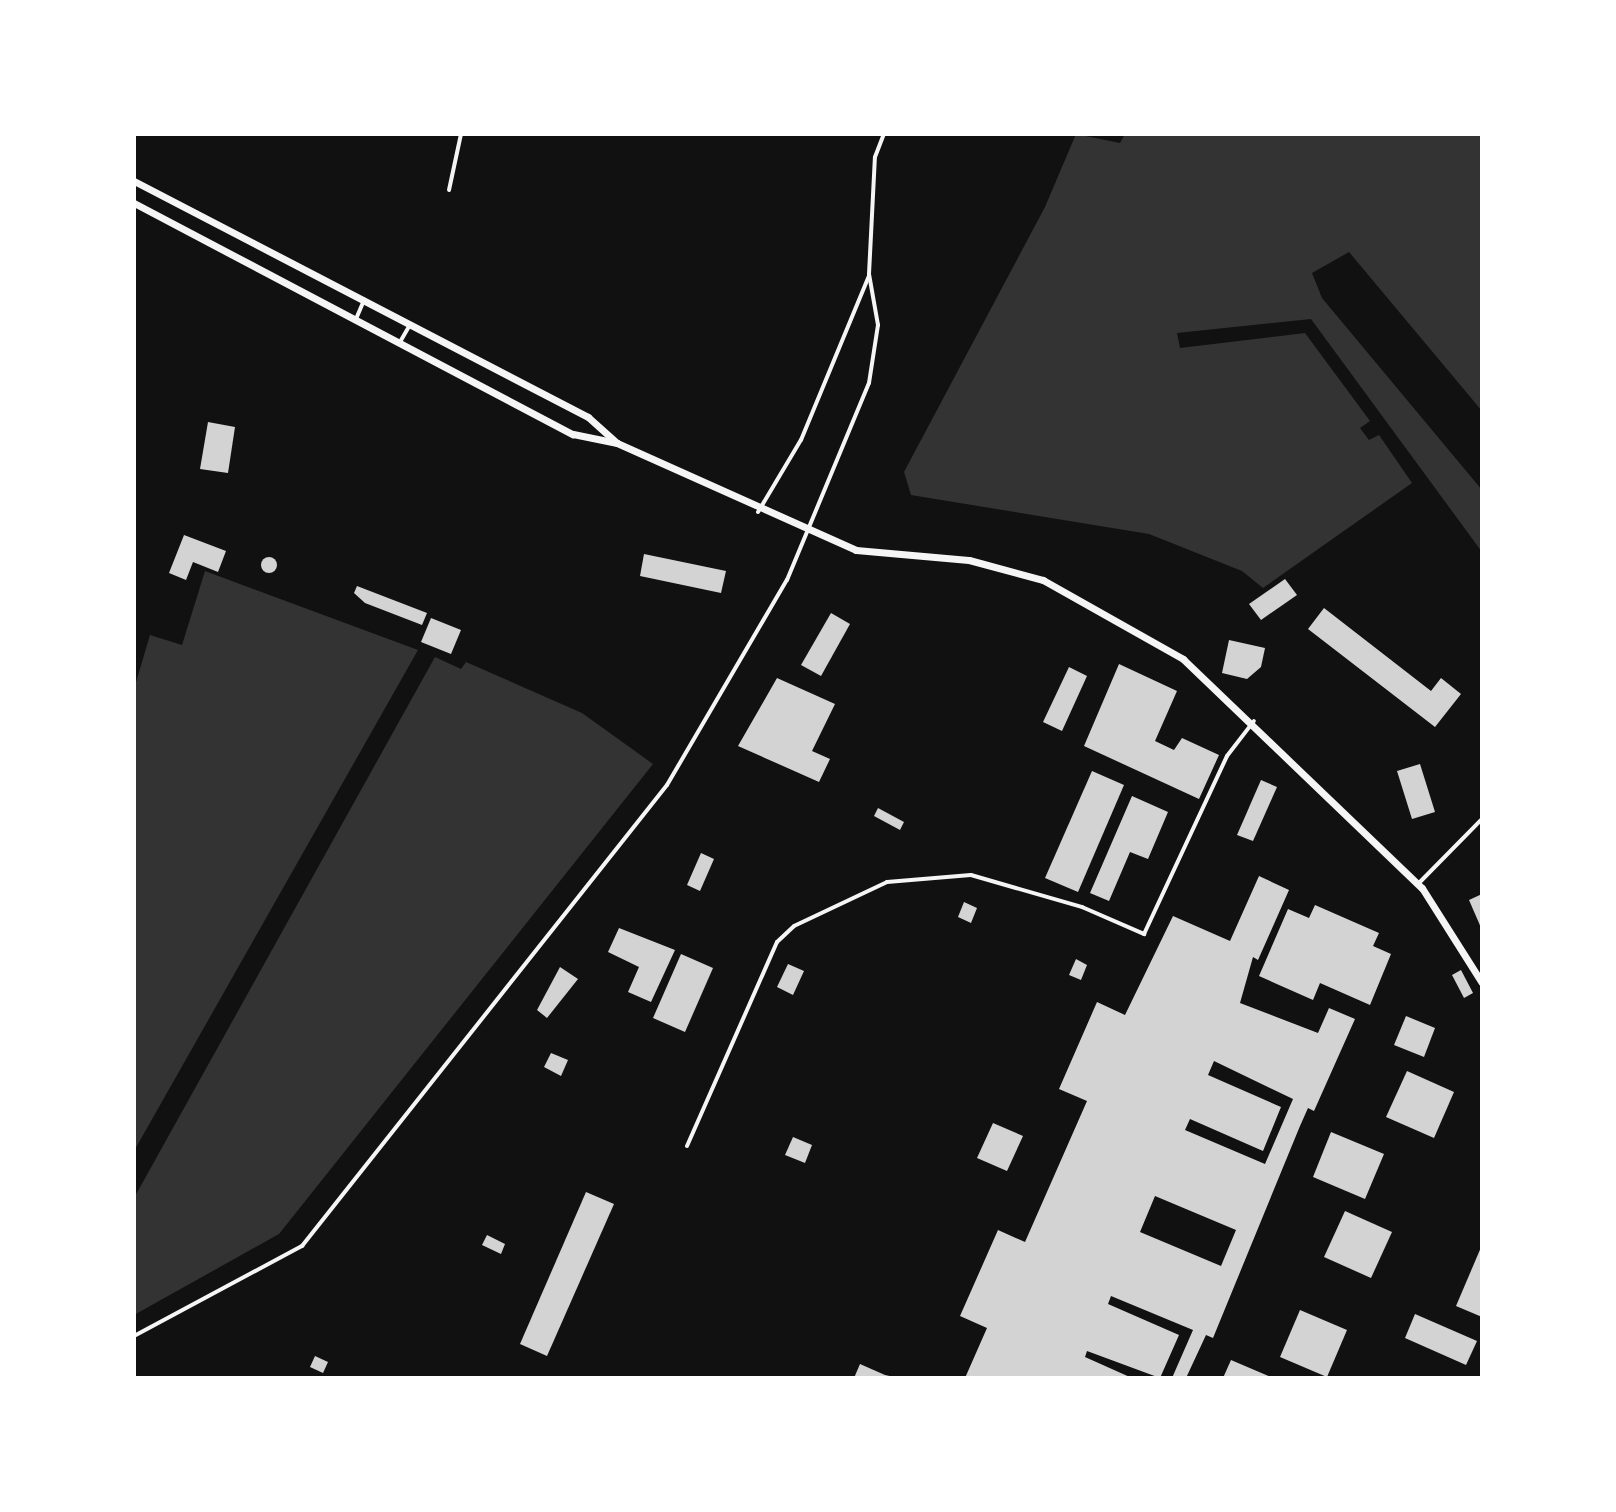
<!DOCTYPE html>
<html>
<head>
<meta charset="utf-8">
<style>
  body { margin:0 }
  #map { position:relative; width:1616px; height:1512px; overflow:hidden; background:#111; font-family:"DM Sans",sans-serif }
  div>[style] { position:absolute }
  .water>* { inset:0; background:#333 }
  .building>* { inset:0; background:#d3d3d3 }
  .round { border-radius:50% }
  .service>* { height:4px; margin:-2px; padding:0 2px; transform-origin:2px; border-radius:2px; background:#f5f5f5 }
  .minor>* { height:7px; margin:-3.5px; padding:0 3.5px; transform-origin:3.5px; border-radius:3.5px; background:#f5f5f5 }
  span { translate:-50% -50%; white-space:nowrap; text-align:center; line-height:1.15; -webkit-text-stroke:8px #fff; paint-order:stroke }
  .frame { position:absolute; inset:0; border:136px solid #fff; pointer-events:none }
</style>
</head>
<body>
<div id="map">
  <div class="water">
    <div style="clip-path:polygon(1076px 134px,1120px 143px,1125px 134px,1482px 134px,1482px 411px,1349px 252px,1312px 273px,1322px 298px,1482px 490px,1482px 552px,1311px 319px,1177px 333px,1180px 348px,1305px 333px,1370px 421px,1360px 428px,1369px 440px,1379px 435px,1412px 483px,1263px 588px,1242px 571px,1149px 534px,911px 495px,904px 472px,1045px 207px)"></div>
    <div style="clip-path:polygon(205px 571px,418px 650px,134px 1151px,134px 689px,150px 635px,182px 645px)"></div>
    <div style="clip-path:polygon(435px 657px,461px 669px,466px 662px,582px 713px,653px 764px,279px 1234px,134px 1315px,134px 1198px)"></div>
  </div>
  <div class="building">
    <div style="clip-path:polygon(208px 422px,235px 427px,228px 473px,200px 469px)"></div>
    <div style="clip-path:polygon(184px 535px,226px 551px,218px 572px,193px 562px,186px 580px,169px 573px)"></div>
    <div style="clip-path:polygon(644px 554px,726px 571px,721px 593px,640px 576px)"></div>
    <div class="round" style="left:261px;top:557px;width:16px;height:16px"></div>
    <div style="clip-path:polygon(1285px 579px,1297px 595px,1261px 620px,1249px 604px)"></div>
    <div style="clip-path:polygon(357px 586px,427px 613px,422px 625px,365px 603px,354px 593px)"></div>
    <div style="clip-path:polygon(1324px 608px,1431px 691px,1441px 678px,1461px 694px,1435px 727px,1308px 629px)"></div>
    <div style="clip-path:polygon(831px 613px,850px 624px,821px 676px,801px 665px)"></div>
    <div style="clip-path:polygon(431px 618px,461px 630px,451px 654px,421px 642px)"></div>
    <div style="clip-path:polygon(1229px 640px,1265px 648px,1261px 667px,1247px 679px,1222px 673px)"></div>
    <div style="clip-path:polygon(1119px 664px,1177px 691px,1155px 741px,1174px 750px,1182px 738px,1219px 755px,1199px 799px,1084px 746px)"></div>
    <div style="clip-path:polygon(1069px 667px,1087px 676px,1062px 731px,1043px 722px)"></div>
    <div style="clip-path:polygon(777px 678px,835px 704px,812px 751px,830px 759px,819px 782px,738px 746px)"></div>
    <div style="clip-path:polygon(1420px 764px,1435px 812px,1412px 819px,1397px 771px)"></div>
    <div style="clip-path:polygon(1092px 771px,1124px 785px,1078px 892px,1045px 878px)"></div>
    <div style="clip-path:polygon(1261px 780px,1277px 787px,1253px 841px,1237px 835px)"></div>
    <div style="clip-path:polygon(1132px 796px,1168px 812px,1148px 859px,1130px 852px,1109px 901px,1090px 893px)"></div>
    <div style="clip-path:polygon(878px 808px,904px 822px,900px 830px,874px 816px)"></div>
    <div style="clip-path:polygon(701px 853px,714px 859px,700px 891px,687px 885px)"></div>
    <div style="clip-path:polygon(evenodd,1259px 876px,1289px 890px,1258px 960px,1253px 957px,1240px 1003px,1318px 1033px,1329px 1008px,1355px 1019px,1314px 1111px,1308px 1108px,1300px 1126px,1213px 1338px,1206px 1335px,1186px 1378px,1172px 1378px,1193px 1330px,1111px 1296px,1108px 1304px,1179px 1335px,1160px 1378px,1087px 1351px,1085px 1357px,1132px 1378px,965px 1378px,987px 1328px,960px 1316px,998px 1230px,1025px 1242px,1087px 1101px,1059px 1089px,1097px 1002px,1125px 1015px,1173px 916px,1230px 941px,1259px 876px,1214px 1061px,1293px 1099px,1265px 1164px,1185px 1130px,1190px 1119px,1263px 1151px,1281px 1107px,1208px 1075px,1214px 1061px,1259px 876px,1155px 1196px,1236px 1230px,1221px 1266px,1140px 1232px,1155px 1196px)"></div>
    <div style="clip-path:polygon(1482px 894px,1482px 930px,1469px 900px)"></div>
    <div style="clip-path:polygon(964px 902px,977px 908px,971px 923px,958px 917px)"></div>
    <div style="clip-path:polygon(1315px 905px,1379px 933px,1373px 946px,1391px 954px,1370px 1005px,1320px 983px,1313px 1000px,1259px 976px,1288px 909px,1309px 918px)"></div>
    <div style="clip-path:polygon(619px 928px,675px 950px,651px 1002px,628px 992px,639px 967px,608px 952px)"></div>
    <div style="clip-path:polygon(681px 954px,713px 968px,685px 1032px,653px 1018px)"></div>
    <div style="clip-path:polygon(1076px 959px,1087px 965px,1081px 980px,1069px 975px)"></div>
    <div style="clip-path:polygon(788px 964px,804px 971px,793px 995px,777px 987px)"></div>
    <div style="clip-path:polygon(560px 967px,578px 979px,547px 1018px,537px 1010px)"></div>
    <div style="clip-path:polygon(1461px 970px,1473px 993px,1464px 998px,1452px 975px)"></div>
    <div style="clip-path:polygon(1406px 1016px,1435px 1028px,1424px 1057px,1394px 1045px)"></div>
    <div style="clip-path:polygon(551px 1053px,568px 1060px,561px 1076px,544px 1067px)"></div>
    <div style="clip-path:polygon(1407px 1071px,1454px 1092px,1434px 1138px,1386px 1117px)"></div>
    <div style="clip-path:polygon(993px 1123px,1023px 1136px,1007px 1171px,977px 1158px)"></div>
    <div style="clip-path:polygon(1331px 1132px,1384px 1154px,1365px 1199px,1313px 1177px)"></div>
    <div style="clip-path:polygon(793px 1137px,812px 1145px,805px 1163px,785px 1155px)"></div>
    <div style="clip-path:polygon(586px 1192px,614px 1204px,547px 1356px,520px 1344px)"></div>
    <div style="clip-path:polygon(1345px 1211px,1392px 1232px,1371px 1278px,1324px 1257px)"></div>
    <div style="clip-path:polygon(487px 1235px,505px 1244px,501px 1254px,482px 1245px)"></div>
    <div style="clip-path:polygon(1482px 1245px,1482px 1317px,1456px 1306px)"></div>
    <div style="clip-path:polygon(1300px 1310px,1347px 1330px,1327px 1377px,1280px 1357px)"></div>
    <div style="clip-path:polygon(1415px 1314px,1477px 1341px,1466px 1365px,1405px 1338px)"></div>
    <div style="clip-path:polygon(315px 1356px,328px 1362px,323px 1373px,310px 1367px)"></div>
    <div style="clip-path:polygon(1231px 1360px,1273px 1378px,1223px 1378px)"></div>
    <div style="clip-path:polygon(860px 1364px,885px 1375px,899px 1378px,854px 1378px)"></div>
  </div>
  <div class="service">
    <div style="left:449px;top:190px;width:57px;rotate:-77.9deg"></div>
    <div style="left:356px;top:319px;width:21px;rotate:-67deg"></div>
    <div style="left:400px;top:342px;width:20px;rotate:-60deg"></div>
    <div style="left:758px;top:512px;width:84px;rotate:-59.2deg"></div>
    <div style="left:801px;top:440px;width:178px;rotate:-67.5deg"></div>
    <div style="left:1419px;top:883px;width:90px;rotate:-45.5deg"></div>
    <div style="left:687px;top:1146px;width:223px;rotate:-66.2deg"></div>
    <div style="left:777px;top:942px;width:23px;rotate:-43deg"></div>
    <div style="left:794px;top:926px;width:103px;rotate:-25.3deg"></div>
    <div style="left:887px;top:882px;width:84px;rotate:-4.8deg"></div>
    <div style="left:971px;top:875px;width:116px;rotate:16.1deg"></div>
    <div style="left:1082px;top:907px;width:68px;rotate:23.5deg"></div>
    <div style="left:1144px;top:934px;width:196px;rotate:-65deg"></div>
    <div style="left:1227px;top:756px;width:44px;rotate:-52.4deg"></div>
    <div style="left:134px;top:1336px;width:191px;rotate:-28.2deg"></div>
    <div style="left:302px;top:1246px;width:588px;rotate:-51.63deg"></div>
    <div style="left:667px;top:785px;width:238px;rotate:-59.7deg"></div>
    <div style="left:787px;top:580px;width:213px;rotate:-67.4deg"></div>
    <div style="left:869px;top:383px;width:59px;rotate:-81.2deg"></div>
    <div style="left:878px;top:325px;width:52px;rotate:-100deg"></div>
    <div style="left:869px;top:274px;width:117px;rotate:-87.1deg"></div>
    <div style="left:875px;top:157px;width:25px;rotate:-69deg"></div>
  </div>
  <div class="minor">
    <div style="left:134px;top:181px;width:512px;rotate:27.47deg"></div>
    <div style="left:588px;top:417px;width:38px;rotate:42deg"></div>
    <div style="left:134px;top:203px;width:496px;rotate:27.8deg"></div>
    <div style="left:573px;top:434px;width:45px;rotate:11.6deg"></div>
    <div style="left:617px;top:443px;width:262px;rotate:24.1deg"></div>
    <div style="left:856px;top:550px;width:113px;rotate:5.1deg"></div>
    <div style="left:969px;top:560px;width:77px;rotate:15.1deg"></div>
    <div style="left:1043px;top:580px;width:161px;rotate:29.4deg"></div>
    <div style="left:1183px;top:659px;width:331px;rotate:43.8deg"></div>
    <div style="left:1422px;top:888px;width:112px;rotate:57.7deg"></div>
  </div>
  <div class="frame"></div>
</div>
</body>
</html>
